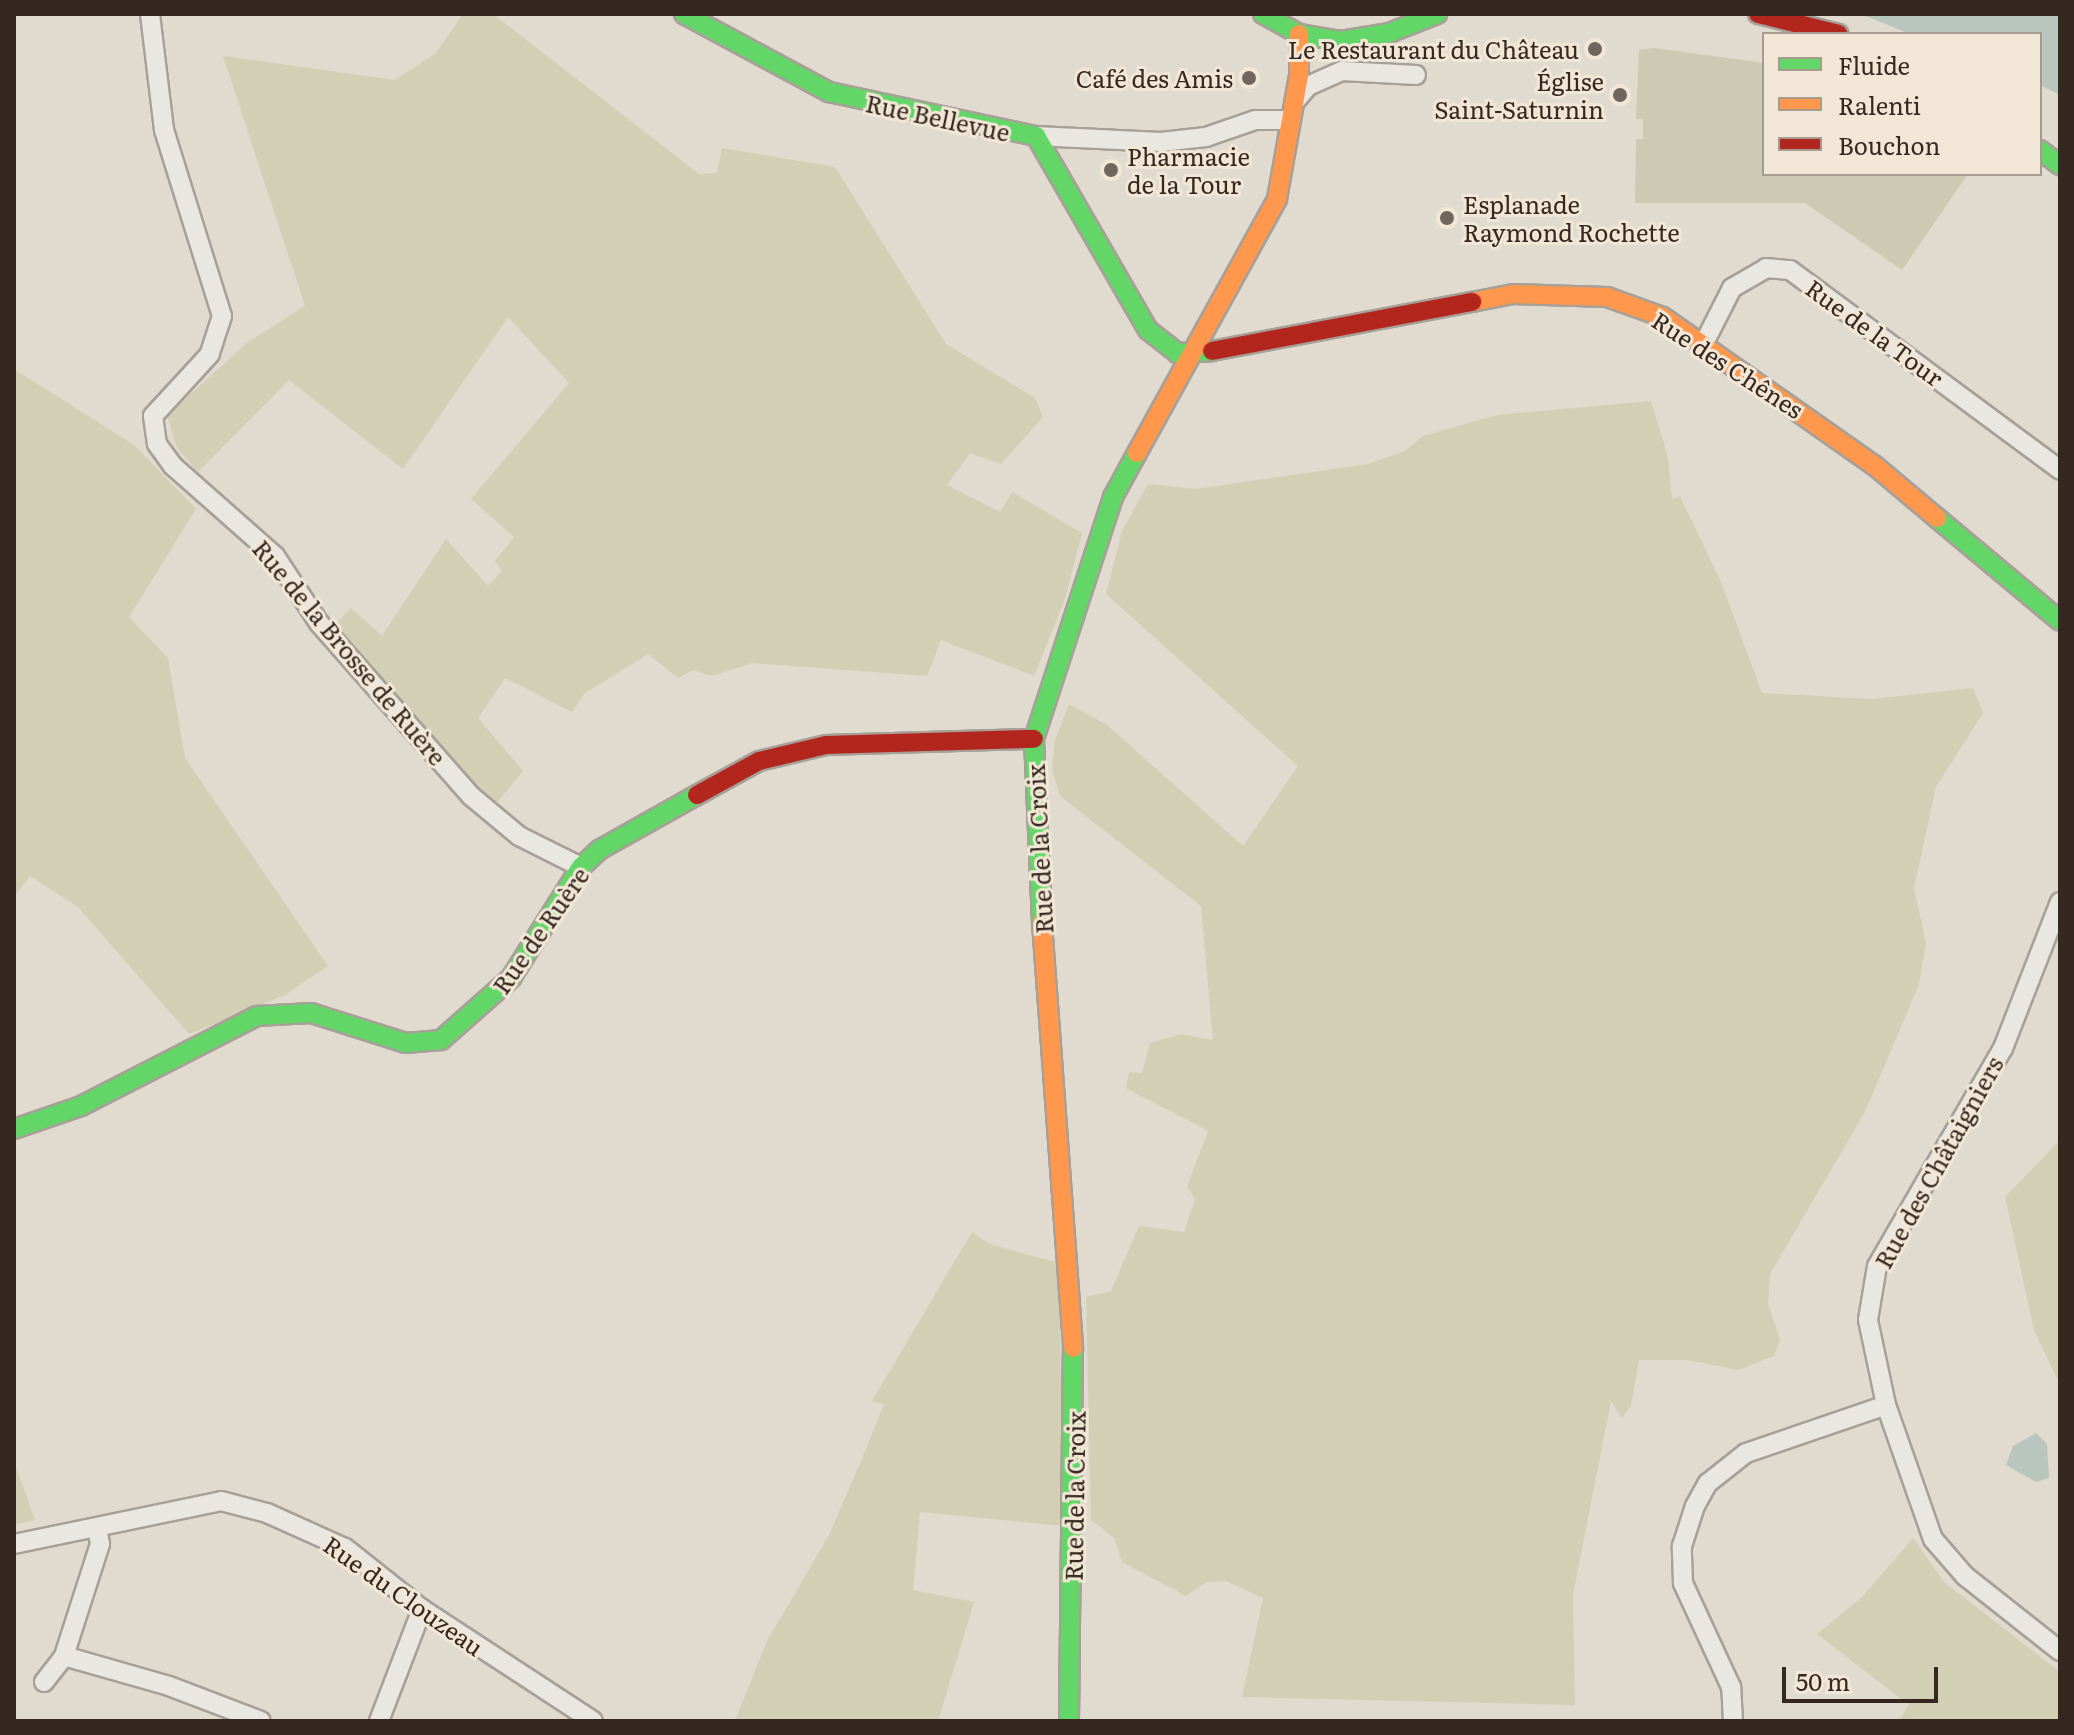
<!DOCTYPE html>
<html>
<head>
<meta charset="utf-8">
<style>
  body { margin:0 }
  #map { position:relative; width:2074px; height:1735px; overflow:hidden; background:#e1dacf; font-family:Literata,serif }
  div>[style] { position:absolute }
  .green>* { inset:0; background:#d2cfb4 }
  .cemetery>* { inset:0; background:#cccab2 }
  .water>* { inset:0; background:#b9c6bd }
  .roads { filter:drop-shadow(2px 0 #a7a098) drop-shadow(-2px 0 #a7a098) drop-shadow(0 2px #a7a098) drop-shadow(0 -2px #a7a098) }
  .street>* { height:18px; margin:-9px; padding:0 9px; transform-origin:9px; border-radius:9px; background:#eae6e0 }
  .fast>* { height:18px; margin:-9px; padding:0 9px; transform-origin:9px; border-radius:9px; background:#63d668 }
  .slow>* { height:18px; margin:-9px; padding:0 9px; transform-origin:9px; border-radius:9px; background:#ff974d }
  .jam>* { height:18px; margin:-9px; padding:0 9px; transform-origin:9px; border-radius:9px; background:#b3261e }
  .dots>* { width:22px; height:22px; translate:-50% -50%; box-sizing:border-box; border:4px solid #f2e7d6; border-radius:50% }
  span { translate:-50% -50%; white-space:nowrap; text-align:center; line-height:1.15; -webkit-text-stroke:6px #f2e7d6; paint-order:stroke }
  .poi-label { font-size:24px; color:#352821 }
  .right { translate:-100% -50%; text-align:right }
  .left { translate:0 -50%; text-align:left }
  .street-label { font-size:24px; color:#352821 }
  .frame { position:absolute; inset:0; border:16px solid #352821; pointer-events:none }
  .legend { position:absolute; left:1762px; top:32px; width:280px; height:144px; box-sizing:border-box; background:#f2e7d6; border:2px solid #a69b8e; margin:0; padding:10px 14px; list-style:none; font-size:24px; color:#352821 }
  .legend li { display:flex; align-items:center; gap:16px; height:40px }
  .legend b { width:40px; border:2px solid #a69b8e }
  .scale { position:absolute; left:1782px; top:1667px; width:156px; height:36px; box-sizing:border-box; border:4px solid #352821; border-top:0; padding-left:10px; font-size:24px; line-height:28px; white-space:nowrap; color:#352821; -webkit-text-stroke:6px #f2e7d6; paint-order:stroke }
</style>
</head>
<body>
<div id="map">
  <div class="green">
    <div style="clip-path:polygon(463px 14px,493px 14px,699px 174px,717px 173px,722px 148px,835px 167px,946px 344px,1035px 398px,1043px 417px,1001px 464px,970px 453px,947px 485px,1000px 512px,1012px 492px,1082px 533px,1065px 599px,1034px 676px,941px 640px,927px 676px,752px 663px,712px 676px,693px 670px,678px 678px,648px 654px,584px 694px,572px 712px,505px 678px,478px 718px,523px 771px,492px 809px,334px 625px,351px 608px,382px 636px,446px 539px,488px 586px,502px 571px,495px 561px,514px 537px,471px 499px,569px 383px,508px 317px,403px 469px,289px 380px,198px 472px,177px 448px,167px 415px,248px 342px,305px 306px,223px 56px,395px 80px,436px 53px)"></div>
    <div style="clip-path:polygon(14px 369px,134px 445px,196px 509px,129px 617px,168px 658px,185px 758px,328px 966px,285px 995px,189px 1034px,78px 907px,30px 876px,14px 897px)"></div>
    <div style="clip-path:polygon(1651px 401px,1668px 457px,1672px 499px,1680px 496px,1721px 582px,1762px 693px,1872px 699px,1973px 688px,1983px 713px,1936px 787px,1914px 888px,1926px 943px,1919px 984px,1865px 1112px,1770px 1274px,1768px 1303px,1780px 1340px,1774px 1356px,1738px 1370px,1688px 1360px,1639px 1360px,1631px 1406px,1622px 1418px,1611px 1401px,1573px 1595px,1575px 1705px,1242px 1697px,1263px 1598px,1226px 1581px,1206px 1582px,1186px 1596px,1122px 1562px,1114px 1538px,1091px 1520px,1086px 1297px,1111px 1291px,1139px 1226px,1184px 1232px,1195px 1199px,1187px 1186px,1208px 1131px,1126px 1088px,1129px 1072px,1142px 1073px,1150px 1043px,1181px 1034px,1213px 1040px,1201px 906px,1060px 796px,1052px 770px,1055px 740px,1069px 704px,1107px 725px,1243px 846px,1298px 766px,1106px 594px,1122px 531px,1148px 484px,1196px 489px,1368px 464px,1405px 451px,1423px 436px,1497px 415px)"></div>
    <div style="clip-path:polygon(2060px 1140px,2060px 1385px,2034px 1330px,2005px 1197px)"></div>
    <div style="clip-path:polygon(972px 1232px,990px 1244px,1059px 1263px,1063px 1526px,920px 1512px,913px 1590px,974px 1602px,938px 1721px,735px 1721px,767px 1641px,829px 1535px,861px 1461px,884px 1404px,872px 1401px)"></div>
    <div style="clip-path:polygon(14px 1461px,35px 1520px,14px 1525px)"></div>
    <div style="clip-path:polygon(1913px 1538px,1944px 1582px,2060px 1672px,2060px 1721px,1899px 1721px,1909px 1705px,1817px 1634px,1862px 1597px)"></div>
  </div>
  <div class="cemetery">
    <div style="clip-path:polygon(1654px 48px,1764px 63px,1764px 174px,1968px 174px,1902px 270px,1805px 203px,1635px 203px,1636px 139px,1643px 139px,1643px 119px,1636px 119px,1639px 50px)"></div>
  </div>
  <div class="water">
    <div style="clip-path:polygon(1861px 14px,2060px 14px,2060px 95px,2040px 85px,2040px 34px,1910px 34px)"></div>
    <div style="clip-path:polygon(2036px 1433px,2047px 1444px,2049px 1478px,2036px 1482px,2006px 1465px,2013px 1446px)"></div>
  </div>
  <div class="roads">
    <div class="street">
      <div style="left:150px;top:14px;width:117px;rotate:83.1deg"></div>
      <div style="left:164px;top:130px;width:195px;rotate:72.7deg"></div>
      <div style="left:222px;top:316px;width:40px;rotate:108deg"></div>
      <div style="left:210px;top:354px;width:84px;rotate:132.6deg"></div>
      <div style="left:153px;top:416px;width:28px;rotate:82deg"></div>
      <div style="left:157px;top:444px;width:27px;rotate:54deg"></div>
      <div style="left:173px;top:466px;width:136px;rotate:41.4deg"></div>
      <div style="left:275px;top:556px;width:80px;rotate:56.7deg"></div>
      <div style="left:319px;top:623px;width:230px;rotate:48.7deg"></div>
      <div style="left:471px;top:796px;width:62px;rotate:39.8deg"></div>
      <div style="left:519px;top:836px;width:69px;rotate:26.6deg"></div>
      <div style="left:1296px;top:100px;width:18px;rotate:-49deg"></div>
      <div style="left:1308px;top:86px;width:37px;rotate:-24deg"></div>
      <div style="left:1342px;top:71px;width:74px;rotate:3.1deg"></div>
      <div style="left:1036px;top:136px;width:125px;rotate:2.7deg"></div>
      <div style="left:1161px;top:142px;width:45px;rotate:-6.3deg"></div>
      <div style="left:1206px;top:137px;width:52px;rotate:-19.1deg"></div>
      <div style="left:1255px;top:120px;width:34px"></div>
      <div style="left:1704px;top:343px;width:62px;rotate:-63deg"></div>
      <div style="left:1732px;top:288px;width:39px;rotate:-30deg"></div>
      <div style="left:1766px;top:268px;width:24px;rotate:5deg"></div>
      <div style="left:1790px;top:270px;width:336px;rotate:36.5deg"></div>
      <div style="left:2060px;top:902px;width:157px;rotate:111.3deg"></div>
      <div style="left:2003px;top:1048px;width:252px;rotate:120deg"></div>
      <div style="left:1877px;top:1266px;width:55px;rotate:99.5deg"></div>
      <div style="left:1868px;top:1320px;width:87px;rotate:78deg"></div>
      <div style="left:1886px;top:1405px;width:142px;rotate:70.7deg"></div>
      <div style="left:1933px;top:1539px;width:49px;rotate:49.1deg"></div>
      <div style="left:1965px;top:1576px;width:121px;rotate:38.3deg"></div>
      <div style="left:14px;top:1544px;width:211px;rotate:-11.7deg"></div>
      <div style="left:221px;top:1501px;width:48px;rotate:14.6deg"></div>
      <div style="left:267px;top:1513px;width:85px;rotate:24.2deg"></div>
      <div style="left:345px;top:1548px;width:98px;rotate:38.4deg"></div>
      <div style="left:422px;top:1609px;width:204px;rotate:33.2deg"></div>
      <div style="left:64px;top:1656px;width:109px;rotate:15.9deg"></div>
      <div style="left:169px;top:1686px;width:98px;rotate:20.8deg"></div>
      <div style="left:44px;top:1682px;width:33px;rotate:-52deg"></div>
      <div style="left:64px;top:1656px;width:118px;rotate:-72.2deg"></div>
      <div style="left:100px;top:1544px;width:15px;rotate:-101deg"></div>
      <div style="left:379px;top:1721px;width:120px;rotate:-69deg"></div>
      <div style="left:1733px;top:1721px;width:34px;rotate:-93deg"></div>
      <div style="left:1731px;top:1687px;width:115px;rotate:-114.8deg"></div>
      <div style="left:1683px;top:1583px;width:37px;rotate:-92deg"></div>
      <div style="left:1682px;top:1546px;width:42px;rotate:-72deg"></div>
      <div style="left:1695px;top:1506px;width:26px;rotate:-61deg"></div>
      <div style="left:1708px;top:1483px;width:48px;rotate:-38.3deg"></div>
      <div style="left:1746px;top:1453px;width:148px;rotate:-18.9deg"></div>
    </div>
    <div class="fast">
      <div style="left:684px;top:14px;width:165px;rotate:28.3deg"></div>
      <div style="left:829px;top:92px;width:212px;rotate:12deg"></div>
      <div style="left:1036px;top:136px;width:224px;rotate:60deg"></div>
      <div style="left:1148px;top:330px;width:37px;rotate:38deg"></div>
      <div style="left:1177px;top:353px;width:35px;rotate:-3deg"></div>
      <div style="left:1263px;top:14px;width:41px;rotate:29.1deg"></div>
      <div style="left:1299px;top:34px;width:43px;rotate:9.5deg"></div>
      <div style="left:1341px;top:41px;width:49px;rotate:-9.5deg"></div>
      <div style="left:1389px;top:33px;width:52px;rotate:-21.6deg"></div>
      <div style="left:2040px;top:150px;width:25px;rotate:37deg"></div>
      <div style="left:1937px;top:518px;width:160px;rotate:39.9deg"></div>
      <div style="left:1042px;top:923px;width:184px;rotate:-92.5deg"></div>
      <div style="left:1034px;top:739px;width:255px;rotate:-71.9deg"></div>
      <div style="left:1113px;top:497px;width:50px;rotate:-61.4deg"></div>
      <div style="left:14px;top:1129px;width:71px;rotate:-18.9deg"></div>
      <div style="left:81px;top:1106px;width:198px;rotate:-27.1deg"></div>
      <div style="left:257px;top:1016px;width:54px;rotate:-3.2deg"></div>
      <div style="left:311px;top:1013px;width:100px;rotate:17.5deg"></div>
      <div style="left:406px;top:1043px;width:35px;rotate:-5deg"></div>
      <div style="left:441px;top:1040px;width:94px;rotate:-41.5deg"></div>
      <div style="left:511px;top:978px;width:131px;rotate:-57.8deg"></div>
      <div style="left:581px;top:867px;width:25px;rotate:-43deg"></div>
      <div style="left:599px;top:850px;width:112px;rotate:-29.3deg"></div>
      <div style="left:1069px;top:1721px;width:373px;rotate:-89.4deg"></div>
    </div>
    <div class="slow">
      <div style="left:1472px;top:302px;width:42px;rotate:-11deg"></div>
      <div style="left:1513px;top:294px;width:94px;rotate:1.8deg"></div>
      <div style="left:1607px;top:297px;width:59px;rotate:19.7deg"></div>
      <div style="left:1663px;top:317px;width:259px;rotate:35.1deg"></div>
      <div style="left:1875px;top:466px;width:81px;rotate:40deg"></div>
      <div style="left:1137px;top:453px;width:290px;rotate:-61.1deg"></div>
      <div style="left:1277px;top:199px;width:126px;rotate:-79.9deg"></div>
      <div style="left:1299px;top:75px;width:41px;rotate:-90deg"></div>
      <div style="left:1042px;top:923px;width:426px;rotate:85.8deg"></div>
    </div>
    <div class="jam">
      <div style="left:1758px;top:14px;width:83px;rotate:13.9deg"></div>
      <div style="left:1212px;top:351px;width:265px;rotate:-10.7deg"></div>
      <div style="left:697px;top:795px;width:71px;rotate:-28.7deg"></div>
      <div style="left:759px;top:761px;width:69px;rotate:-13.4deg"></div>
      <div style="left:826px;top:745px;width:208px;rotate:-1.7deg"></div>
    </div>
  </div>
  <div class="dots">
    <div style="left:1595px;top:49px;background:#71665e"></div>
    <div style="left:1249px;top:78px;background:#71665e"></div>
    <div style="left:1620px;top:95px;background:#71665e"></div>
    <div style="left:1111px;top:170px;background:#71665e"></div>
    <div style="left:1447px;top:218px;background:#71665e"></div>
  </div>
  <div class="poi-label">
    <span class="right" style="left:1579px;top:49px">Le Restaurant du Château</span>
    <span class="right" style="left:1233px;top:78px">Café des Amis</span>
    <span class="right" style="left:1604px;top:95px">Église<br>Saint-Saturnin</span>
    <span class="left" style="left:1127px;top:170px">Pharmacie<br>de la Tour</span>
    <span class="left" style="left:1463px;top:218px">Esplanade<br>Raymond Rochette</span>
  </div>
  <div class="street-label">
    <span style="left:938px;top:117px;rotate:12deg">Rue Bellevue</span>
    <span style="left:1875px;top:332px;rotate:36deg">Rue de la Tour</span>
    <span style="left:1728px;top:364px;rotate:33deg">Rue des Chênes</span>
    <span style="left:350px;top:652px;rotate:50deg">Rue de la Brosse de Ruère</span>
    <span style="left:1039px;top:849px;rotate:-93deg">Rue de la Croix</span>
    <span style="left:540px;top:930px;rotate:-55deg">Rue de Ruère</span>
    <span style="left:1938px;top:1162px;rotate:-61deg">Rue des Châtaigniers</span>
    <span style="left:1074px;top:1496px;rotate:-89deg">Rue de la Croix</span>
    <span style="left:404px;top:1595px;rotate:35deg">Rue du Clouzeau</span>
  </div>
  <div class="frame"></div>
  <ul class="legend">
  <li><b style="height:10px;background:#63d668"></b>Fluide</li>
  <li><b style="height:10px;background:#ff974d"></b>Ralenti</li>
  <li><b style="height:10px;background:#b3261e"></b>Bouchon</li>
  </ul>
  <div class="scale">50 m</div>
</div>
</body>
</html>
